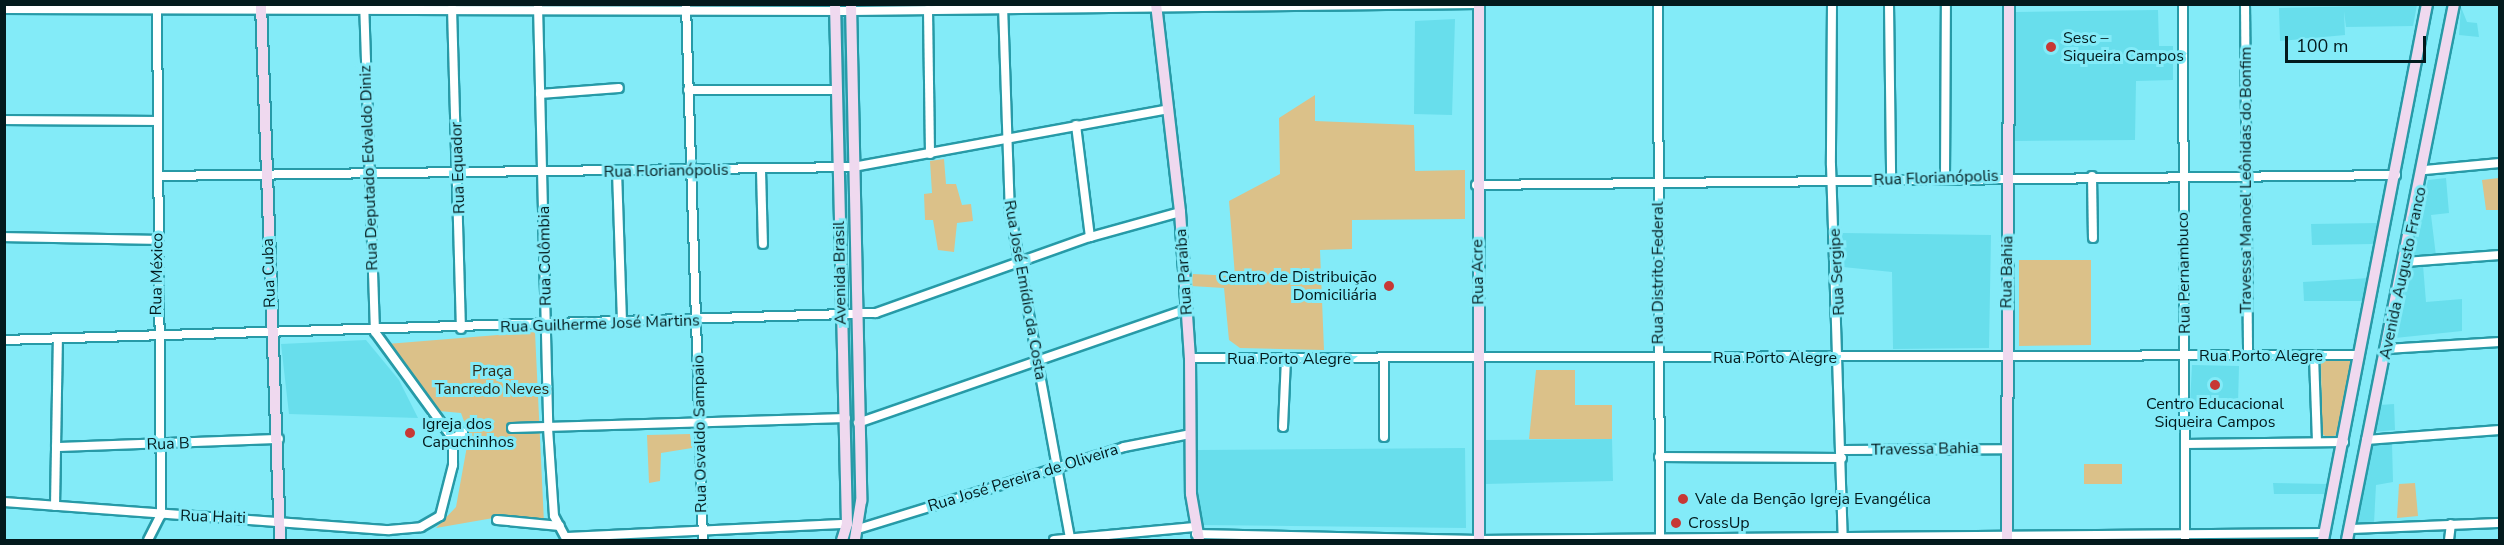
<!DOCTYPE html>
<html>
<head>
<meta charset="utf-8">
<style>
  body { margin:0 }
  #map { position:relative; width:2504px; height:545px; overflow:hidden; background:#83ebf8; font-family:"Nunito Sans",sans-serif }
  div>[style] { position:absolute }
  .built>* { inset:0; background:#68deec }
  .green>* { inset:0; background:#dbc189 }
  .stream>* { height:3px; margin:-1.5px; padding:0 1.5px; transform-origin:1.5px; border-radius:1.5px; background:#4cbfcd }
  .roads { filter:drop-shadow(2px 0 #279aa7) drop-shadow(-2px 0 #279aa7) drop-shadow(0 2px #279aa7) drop-shadow(0 -2px #279aa7) }
  .street>* { height:8px; margin:-4px; padding:0 4px; transform-origin:4px; border-radius:4px; background:#fff }
  .secondary>* { height:10px; margin:-5px; padding:0 5px; transform-origin:5px; border-radius:5px; background:#efd9ef }
  .dots>* { width:16px; height:16px; translate:-50% -50%; box-sizing:border-box; border:3px solid #83ebf8; border-radius:50% }
  span { translate:-50% -50%; white-space:nowrap; text-align:center; line-height:1.15; -webkit-text-stroke:6px #83ebf8; paint-order:stroke }
  .poi-label { font-size:16px; color:#031a1d }
  .left { translate:0 -50%; text-align:left }
  .right { translate:-100% -50%; text-align:right }
  .street-label { font-size:16px; color:#031a1d }
  .park-label { font-size:16px; color:#322a18 }
  .frame { position:absolute; inset:0; border:6px solid #031a1d; pointer-events:none }
  .scale { position:absolute; left:2285px; top:36px; width:141px; height:27px; box-sizing:border-box; border:3px solid #031a1d; border-top:0; padding-left:8px; font-size:18px; line-height:21px; white-space:nowrap; color:#031a1d; -webkit-text-stroke:4px #83ebf8; paint-order:stroke }
</style>
</head>
<body>
<div id="map">
  <div class="built">
    <div style="clip-path:polygon(2417px 5px,2413px 26px,2346px 27px,2344px 11px,2345px 35px,2280px 41px,2279px 8px)"></div>
    <div style="clip-path:polygon(2461px 7px,2467px 22px,2477px 23px,2479px 37px,2459px 35px)"></div>
    <div style="clip-path:polygon(2158px 10px,2159px 46px,2173px 46px,2173px 80px,2136px 81px,2135px 140px,2015px 141px,2016px 12px)"></div>
    <div style="clip-path:polygon(1455px 19px,1452px 115px,1414px 114px,1415px 21px)"></div>
    <div style="clip-path:polygon(2446px 178px,2449px 213px,2431px 215px,2436px 256px,2410px 259px,2428px 180px)"></div>
    <div style="clip-path:polygon(2379px 223px,2373px 244px,2312px 245px,2311px 224px)"></div>
    <div style="clip-path:polygon(1842px 233px,1991px 235px,1989px 348px,1893px 349px,1892px 272px,1843px 267px)"></div>
    <div style="clip-path:polygon(2423px 265px,2426px 302px,2462px 299px,2462px 331px,2395px 338px,2407px 266px)"></div>
    <div style="clip-path:polygon(2370px 278px,2365px 301px,2304px 301px,2303px 282px)"></div>
    <div style="clip-path:polygon(366px 340px,399px 380px,418px 418px,289px 414px,281px 344px)"></div>
    <div style="clip-path:polygon(2192px 365px,2239px 366px,2238px 404px,2190px 404px)"></div>
    <div style="clip-path:polygon(2394px 404px,2395px 430px,2374px 432px,2380px 405px)"></div>
    <div style="clip-path:polygon(1612px 439px,1613px 481px,1485px 484px,1485px 440px)"></div>
    <div style="clip-path:polygon(2370px 443px,2392px 443px,2393px 482px,2376px 485px,2374px 523px,2355px 524px)"></div>
    <div style="clip-path:polygon(1465px 448px,1466px 528px,1203px 525px,1196px 514px,1198px 450px)"></div>
    <div style="clip-path:polygon(2273px 483px,2328px 484px,2326px 494px,2274px 494px)"></div>
  </div>
  <div class="green">
    <div style="clip-path:polygon(1315px 95px,1315px 121px,1414px 125px,1415px 171px,1465px 170px,1465px 219px,1352px 220px,1352px 249px,1320px 250px,1324px 350px,1240px 348px,1229px 340px,1224px 288px,1191px 286px,1193px 274px,1235px 276px,1229px 201px,1280px 174px,1279px 118px)"></div>
    <div style="clip-path:polygon(944px 159px,946px 184px,956px 184px,962px 205px,971px 204px,973px 221px,957px 223px,954px 252px,938px 250px,933px 220px,925px 220px,924px 194px,932px 193px,930px 161px)"></div>
    <div style="clip-path:polygon(2499px 178px,2499px 210px,2486px 210px,2482px 180px)"></div>
    <div style="clip-path:polygon(2019px 260px,2091px 260px,2091px 345px,2019px 346px)"></div>
    <div style="clip-path:polygon(535px 332px,544px 523px,499px 517px,436px 528px,456px 507px,469px 435px,461px 413px,439px 411px,387px 344px)"></div>
    <div style="clip-path:polygon(2321px 361px,2353px 361px,2336px 435px,2329px 438px,2322px 434px)"></div>
    <div style="clip-path:polygon(1536px 370px,1575px 370px,1575px 405px,1612px 405px,1612px 439px,1529px 439px)"></div>
    <div style="clip-path:polygon(690px 434px,692px 448px,661px 453px,660px 481px,649px 483px,647px 435px)"></div>
    <div style="clip-path:polygon(2084px 464px,2122px 464px,2122px 484px,2084px 484px)"></div>
    <div style="clip-path:polygon(2415px 483px,2418px 516px,2397px 518px,2399px 484px)"></div>
  </div>
  <div class="stream">
    <div style="left:842px;top:18px;width:142px;rotate:88.8deg"></div>
    <div style="left:845px;top:175px;width:92px;rotate:89.4deg"></div>
    <div style="left:848px;top:324px;width:182px;rotate:87.8deg"></div>
  </div>
  <div class="roads">
    <div class="street">
      <div style="left:1658px;top:4px;width:536px;rotate:89.79deg"></div>
      <div style="left:1832px;top:4px;width:161px;rotate:90.4deg"></div>
      <div style="left:1831px;top:165px;width:375px;rotate:88.2deg"></div>
      <div style="left:1889px;top:4px;width:174px;rotate:89.3deg"></div>
      <div style="left:2183px;top:4px;width:536px;rotate:89.79deg"></div>
      <div style="left:2245px;top:4px;width:352px;rotate:89.5deg"></div>
      <div style="left:686px;top:5px;width:535px;rotate:88.18deg"></div>
      <div style="left:1003px;top:5px;width:206px;rotate:88.1deg"></div>
      <div style="left:1010px;top:211px;width:332px;rotate:79.6deg"></div>
      <div style="left:538px;top:6px;width:422px;rotate:88.6deg"></div>
      <div style="left:548px;top:428px;width:88px;rotate:86.1deg"></div>
      <div style="left:554px;top:516px;width:27px;rotate:62deg"></div>
      <div style="left:452px;top:8px;width:321px;rotate:88.4deg"></div>
      <div style="left:4px;top:9px;width:847px;rotate:0.14deg"></div>
      <div style="left:851px;top:11px;width:627px;rotate:-0.64deg"></div>
      <div style="left:928px;top:10px;width:144px;rotate:89.2deg"></div>
      <div style="left:688px;top:90px;width:149px"></div>
      <div style="left:540px;top:94px;width:79px;rotate:-4.3deg"></div>
      <div style="left:4px;top:120px;width:153px;rotate:0.4deg"></div>
      <div style="left:1076px;top:125px;width:113px;rotate:82.9deg"></div>
      <div style="left:761px;top:170px;width:74px;rotate:88.5deg"></div>
      <div style="left:2425px;top:170px;width:75px;rotate:-5.3deg"></div>
      <div style="left:617px;top:171px;width:153px;rotate:88.1deg"></div>
      <div style="left:158px;top:176px;width:695px;rotate:-0.74deg"></div>
      <div style="left:853px;top:167px;width:321px;rotate:-10.4deg"></div>
      <div style="left:2092px;top:176px;width:62px;rotate:89.1deg"></div>
      <div style="left:1945px;top:178px;width:174px;rotate:-89.7deg"></div>
      <div style="left:1476px;top:185px;width:920px;rotate:-0.62deg"></div>
      <div style="left:4px;top:237px;width:154px;rotate:1.1deg"></div>
      <div style="left:2405px;top:262px;width:95px;rotate:-4.2deg"></div>
      <div style="left:4px;top:340px;width:872px;rotate:-1.77deg"></div>
      <div style="left:876px;top:313px;width:227px;rotate:-19.6deg"></div>
      <div style="left:1090px;top:237px;width:93px;rotate:-15.5deg"></div>
      <div style="left:2386px;top:349px;width:114px;rotate:-3.5deg"></div>
      <div style="left:2314px;top:356px;width:86px;rotate:88deg"></div>
      <div style="left:1190px;top:358px;width:1169px;rotate:-0.15deg"></div>
      <div style="left:858px;top:423px;width:348px;rotate:-19.1deg"></div>
      <div style="left:1283px;top:427px;width:68px;rotate:-87.5deg"></div>
      <div style="left:512px;top:428px;width:334px;rotate:-1.7deg"></div>
      <div style="left:1384px;top:437px;width:78px;rotate:-90deg"></div>
      <div style="left:453px;top:439px;width:12px;rotate:-35deg"></div>
      <div style="left:2366px;top:440px;width:134px;rotate:-4.3deg"></div>
      <div style="left:2185px;top:444px;width:159px;rotate:-0.7deg"></div>
      <div style="left:56px;top:447px;width:223px;rotate:-2.1deg"></div>
      <div style="left:1842px;top:450px;width:166px;rotate:-0.3deg"></div>
      <div style="left:1659px;top:457px;width:183px;rotate:0.3deg"></div>
      <div style="left:4px;top:502px;width:386px;rotate:4.2deg"></div>
      <div style="left:389px;top:530px;width:32px;rotate:-5deg"></div>
      <div style="left:421px;top:527px;width:22px;rotate:-30deg"></div>
      <div style="left:440px;top:516px;width:53px;rotate:-75.7deg"></div>
      <div style="left:453px;top:465px;width:26px;rotate:-90deg"></div>
      <div style="left:453px;top:439px;width:132px;rotate:-126.1deg"></div>
      <div style="left:375px;top:332px;width:326px;rotate:-91.9deg"></div>
      <div style="left:55px;top:506px;width:166px;rotate:-89deg"></div>
      <div style="left:497px;top:520px;width:63px;rotate:5.4deg"></div>
      <div style="left:858px;top:529px;width:278px;rotate:-17.1deg"></div>
      <div style="left:1124px;top:447px;width:67px;rotate:-11.1deg"></div>
      <div style="left:2349px;top:529px;width:151px;rotate:-2.3deg"></div>
      <div style="left:1196px;top:534px;width:283px;rotate:1.2deg"></div>
      <div style="left:1479px;top:540px;width:845px;rotate:-0.47deg"></div>
      <div style="left:567px;top:537px;width:280px;rotate:-2.7deg"></div>
      <div style="left:148px;top:540px;width:28px;rotate:-63deg"></div>
      <div style="left:161px;top:515px;width:509px;rotate:-90.45deg"></div>
      <div style="left:1054px;top:540px;width:141px;rotate:-5.3deg"></div>
      <div style="left:2449px;top:540px;width:16px;rotate:-83deg"></div>
    </div>
    <div class="secondary">
      <div style="left:261px;top:4px;width:536px;rotate:87.97deg"></div>
      <div style="left:835px;top:4px;width:520px;rotate:88.68deg"></div>
      <div style="left:847px;top:524px;width:17px;rotate:107deg"></div>
      <div style="left:851px;top:4px;width:497px;rotate:88.8deg"></div>
      <div style="left:861px;top:501px;width:39px;rotate:99deg"></div>
      <div style="left:1156px;top:4px;width:209px;rotate:83.4deg"></div>
      <div style="left:1180px;top:212px;width:146px;rotate:86.1deg"></div>
      <div style="left:1190px;top:358px;width:136px;rotate:89.6deg"></div>
      <div style="left:1191px;top:494px;width:47px;rotate:80.1deg"></div>
      <div style="left:1479px;top:540px;width:536px;rotate:-90deg"></div>
      <div style="left:2007px;top:540px;width:536px;rotate:-89.79deg"></div>
      <div style="left:2323px;top:540px;width:546px;rotate:-79.02deg"></div>
      <div style="left:2347px;top:540px;width:547px;rotate:-78.71deg"></div>
    </div>
  </div>
  <div class="dots">
    <div style="left:2051px;top:47px;background:#c73835"></div>
    <div style="left:1389px;top:286px;background:#c73835"></div>
    <div style="left:2215px;top:385px;background:#c73835"></div>
    <div style="left:410px;top:433px;background:#c73835"></div>
    <div style="left:1683px;top:499px;background:#c73835"></div>
    <div style="left:1676px;top:523px;background:#c73835"></div>
  </div>
  <div class="poi-label">
    <span class="left" style="left:2063px;top:47px">Sesc –<br>Siqueira Campos</span>
    <span class="right" style="left:1377px;top:286px">Centro de Distribuição<br>Domiciliária</span>
    <span style="left:2215px;top:413px">Centro Educacional<br>Siqueira Campos</span>
    <span class="left" style="left:422px;top:433px">Igreja dos<br>Capuchinhos</span>
    <span class="left" style="left:1695px;top:499px">Vale da Benção Igreja Evangélica</span>
    <span class="left" style="left:1688px;top:523px">CrossUp</span>
  </div>
  <div class="street-label">
    <span style="left:369px;top:168px;rotate:-92deg">Rua Deputado Edvaldo Diniz</span>
    <span style="left:458px;top:168px;rotate:-92deg">Rua Equador</span>
    <span style="left:666px;top:171px;rotate:-1deg">Rua Florianópolis</span>
    <span style="left:1936px;top:178px;rotate:-2deg">Rua Florianópolis</span>
    <span style="left:2246px;top:180px;rotate:-90deg">Travessa Manoel Leônidas do Bonfim</span>
    <span style="left:545px;top:256px;rotate:-91deg">Rua Colômbia</span>
    <span style="left:1184px;top:272px;rotate:-94deg">Rua Paraíba</span>
    <span style="left:1478px;top:272px;rotate:-91deg">Rua Acre</span>
    <span style="left:1837px;top:272px;rotate:-93deg">Rua Sergipe</span>
    <span style="left:2007px;top:272px;rotate:-89deg">Rua Bahia</span>
    <span style="left:269px;top:273px;rotate:-92deg">Rua Cuba</span>
    <span style="left:840px;top:273px;rotate:-91deg">Avenida Brasil</span>
    <span style="left:1658px;top:273px;rotate:-90deg">Rua Distrito Federal</span>
    <span style="left:2184px;top:273px;rotate:-91deg">Rua Pernambuco</span>
    <span style="left:2403px;top:273px;rotate:-78deg">Avenida Augusto Franco</span>
    <span style="left:157px;top:274px;rotate:-89deg">Rua México</span>
    <span style="left:1025px;top:290px;rotate:80deg">Rua José Emídio da Costa</span>
    <span style="left:600px;top:324px;rotate:-2deg">Rua Guilherme José Martins</span>
    <span style="left:2261px;top:356px">Rua Porto Alegre</span>
    <span style="left:1775px;top:358px">Rua Porto Alegre</span>
    <span style="left:1289px;top:359px">Rua Porto Alegre</span>
    <span style="left:700px;top:434px;rotate:-91deg">Rua Osvaldo Sampaio</span>
    <span style="left:168px;top:444px;rotate:-2deg">Rua B</span>
    <span style="left:1925px;top:449px;rotate:-1deg">Travessa Bahia</span>
    <span style="left:1023px;top:478px;rotate:-17deg">Rua José Pereira de Oliveira</span>
    <span style="left:213px;top:517px;rotate:2deg">Rua Haiti</span>
  </div>
  <div class="park-label">
    <span style="left:492px;top:380px">Praça<br>Tancredo Neves</span>
  </div>
  <div class="frame"></div>
  <div class="scale">100 m</div>
</div>
</body>
</html>
